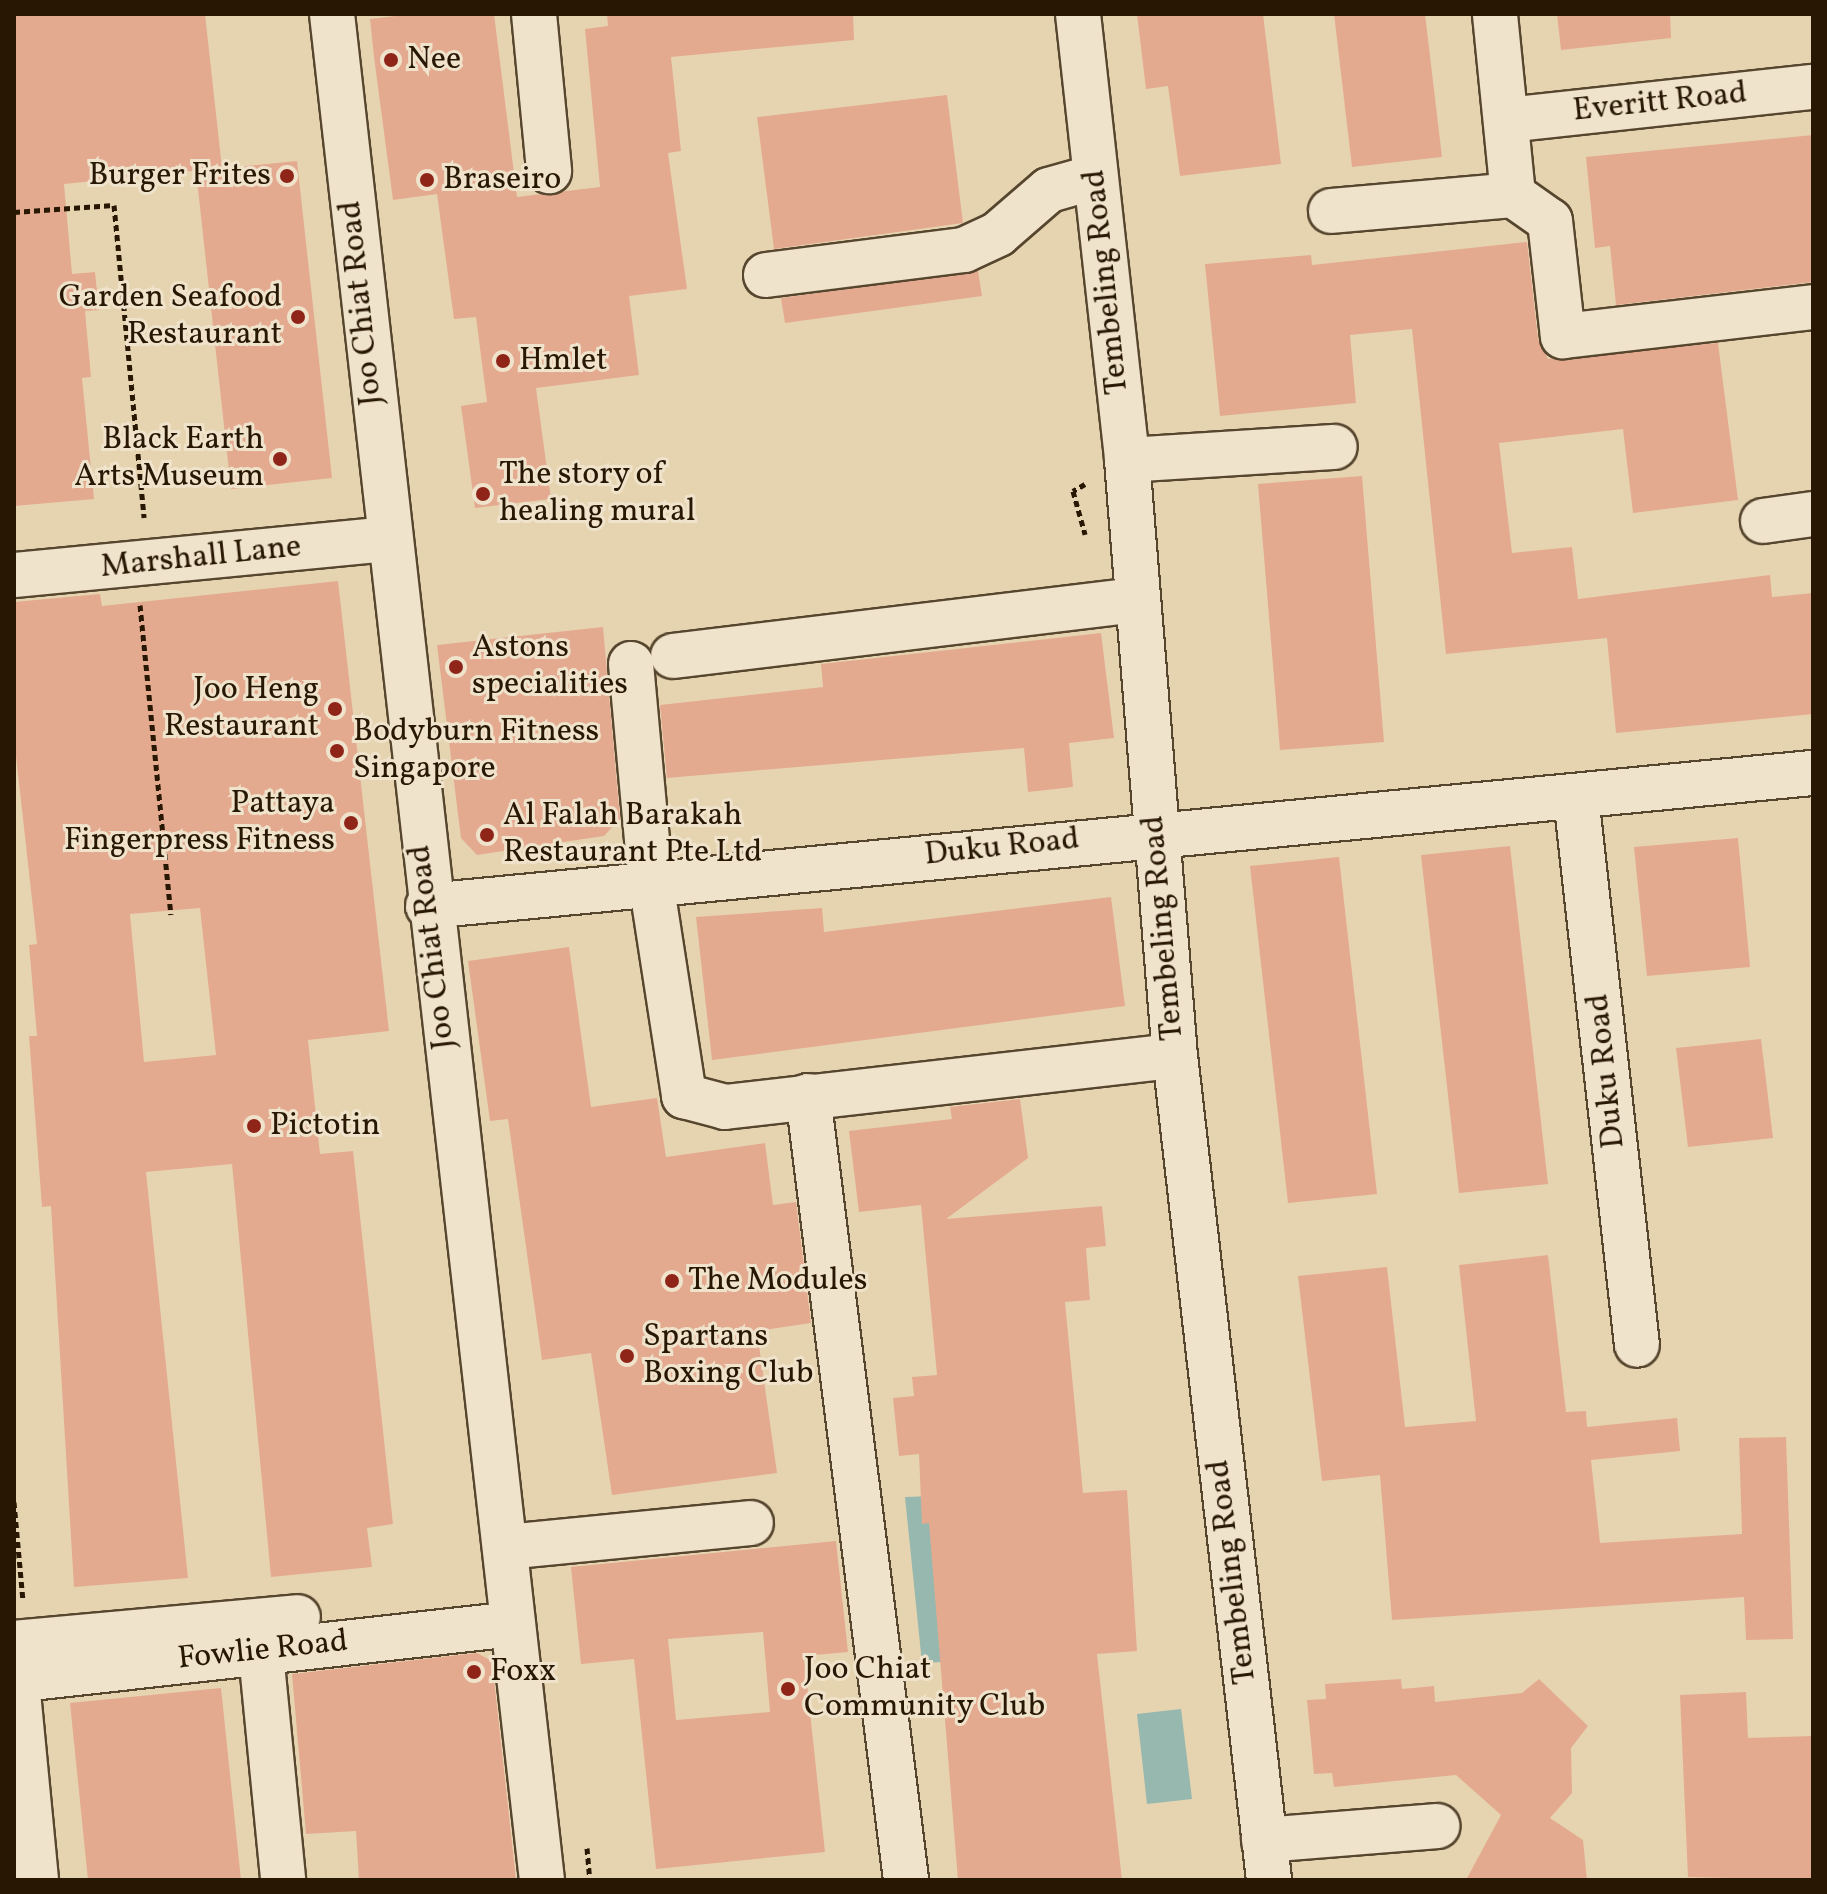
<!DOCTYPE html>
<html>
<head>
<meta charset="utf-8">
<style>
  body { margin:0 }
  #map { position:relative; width:1827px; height:1894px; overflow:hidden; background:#e6d4b1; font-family:Vollkorn,serif }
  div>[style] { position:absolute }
  .water>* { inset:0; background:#96b8ae }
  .building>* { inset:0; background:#e4aa90 }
  .path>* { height:5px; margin-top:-2.5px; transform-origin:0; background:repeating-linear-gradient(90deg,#271703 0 6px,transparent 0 10px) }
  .roads { filter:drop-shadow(2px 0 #57462e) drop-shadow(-2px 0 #57462e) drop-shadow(0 2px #57462e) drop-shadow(0 -2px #57462e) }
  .minor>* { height:44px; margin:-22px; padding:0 22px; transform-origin:22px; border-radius:22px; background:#efe3cc }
  .dots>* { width:22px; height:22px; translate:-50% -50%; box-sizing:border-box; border:4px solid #efe3cc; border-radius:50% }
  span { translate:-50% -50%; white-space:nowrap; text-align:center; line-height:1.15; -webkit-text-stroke:6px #efe3cc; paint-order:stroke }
  .poi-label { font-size:32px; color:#271703 }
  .left { translate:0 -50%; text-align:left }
  .right { translate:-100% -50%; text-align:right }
  .street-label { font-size:32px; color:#271703 }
  .frame { position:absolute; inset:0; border:16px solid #271703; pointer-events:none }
</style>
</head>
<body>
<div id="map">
  <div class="water">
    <div style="clip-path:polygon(932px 1496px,943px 1662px,922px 1663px,905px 1497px)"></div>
    <div style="clip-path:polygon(1181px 1709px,1192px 1799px,1147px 1804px,1137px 1714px)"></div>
  </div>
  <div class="building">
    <div style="clip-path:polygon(14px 14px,205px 14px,222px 168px,64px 184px,72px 274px,95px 272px,99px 310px,85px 311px,91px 377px,82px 378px,94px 499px,14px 506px)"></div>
    <div style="clip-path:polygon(412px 14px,494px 14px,517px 197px,600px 187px,585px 29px,608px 26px,607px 14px,853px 14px,854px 40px,671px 57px,681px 151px,668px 153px,687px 289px,629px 296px,639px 375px,536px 388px,551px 499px,475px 508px,461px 406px,487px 402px,476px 317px,454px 319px,437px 194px,393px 200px,374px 57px,370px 19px)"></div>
    <div style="clip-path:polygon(1137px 14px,1263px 14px,1281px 164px,1180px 176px,1168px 86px,1146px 89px)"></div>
    <div style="clip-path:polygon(1334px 14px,1425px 14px,1442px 157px,1352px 167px)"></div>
    <div style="clip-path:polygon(1557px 14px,1670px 14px,1671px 38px,1561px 50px)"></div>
    <div style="clip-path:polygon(947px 95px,963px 223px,774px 249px,757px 117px)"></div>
    <div style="clip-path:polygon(1813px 135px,1813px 282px,1616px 305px,1610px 246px,1595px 248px,1586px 157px)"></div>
    <div style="clip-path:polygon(297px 161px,332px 478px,231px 489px,196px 171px)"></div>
    <div style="clip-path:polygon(1527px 242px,1538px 339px,1548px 359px,1718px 343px,1738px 500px,1633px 513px,1623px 429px,1499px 443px,1512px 553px,1572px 547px,1578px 599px,1770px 575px,1772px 597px,1813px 593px,1813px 714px,1616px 733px,1607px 638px,1446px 654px,1412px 329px,1350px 335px,1356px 403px,1220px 416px,1205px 264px,1311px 255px,1312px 265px)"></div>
    <div style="clip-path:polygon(978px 271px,982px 296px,785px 323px,781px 298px)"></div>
    <div style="clip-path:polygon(1362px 476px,1384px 742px,1280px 750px,1258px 484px)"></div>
    <div style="clip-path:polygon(evenodd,338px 581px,389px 1031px,308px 1040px,320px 1154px,353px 1151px,393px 1524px,367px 1528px,372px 1567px,271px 1577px,232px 1164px,146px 1172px,188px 1578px,74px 1587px,51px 1206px,42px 1207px,29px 1036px,37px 1036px,29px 945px,37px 944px,14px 738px,14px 602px,100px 594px,102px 606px,338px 581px,200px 908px,216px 1055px,144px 1062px,130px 914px,200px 908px)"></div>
    <div style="clip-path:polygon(603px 627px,620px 819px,604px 836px,477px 855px,461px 838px,437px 645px)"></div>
    <div style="clip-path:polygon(1101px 633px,1114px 738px,1069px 743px,1073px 787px,1028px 792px,1024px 748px,667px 778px,660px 705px,823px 687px,821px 664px)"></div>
    <div style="clip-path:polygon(1738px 838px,1750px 967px,1647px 976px,1634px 847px)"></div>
    <div style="clip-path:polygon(1510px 846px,1548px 1184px,1459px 1193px,1421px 855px)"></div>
    <div style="clip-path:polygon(1339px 857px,1377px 1194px,1288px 1203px,1250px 866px)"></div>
    <div style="clip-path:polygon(1111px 897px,1125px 1006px,712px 1060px,696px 917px,822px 908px,824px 932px)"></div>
    <div style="clip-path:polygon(569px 947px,591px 1107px,657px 1098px,666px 1157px,765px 1143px,773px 1205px,796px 1202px,811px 1323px,757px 1331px,777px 1473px,612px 1495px,591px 1353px,542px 1360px,508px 1119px,490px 1121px,468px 961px)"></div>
    <div style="clip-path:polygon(1761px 1039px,1773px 1138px,1688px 1147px,1676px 1048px)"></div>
    <div style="clip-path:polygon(1020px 1099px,1028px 1158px,946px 1219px,1102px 1206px,1106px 1246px,1086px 1248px,1090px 1300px,1065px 1302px,1083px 1493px,1127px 1490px,1137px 1651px,1097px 1654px,1122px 1880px,958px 1880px,929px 1523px,922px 1524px,919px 1454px,899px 1456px,893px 1398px,914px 1396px,912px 1377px,937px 1375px,921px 1205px,859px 1212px,849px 1131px,952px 1119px,950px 1107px)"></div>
    <div style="clip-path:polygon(1548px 1255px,1566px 1412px,1586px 1411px,1587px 1427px,1677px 1418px,1680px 1451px,1591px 1460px,1600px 1543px,1742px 1534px,1739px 1438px,1786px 1437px,1793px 1639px,1746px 1640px,1744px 1597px,1392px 1620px,1380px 1475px,1322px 1481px,1298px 1276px,1387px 1267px,1405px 1427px,1476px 1421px,1459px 1265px)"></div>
    <div style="clip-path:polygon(evenodd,836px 1541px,848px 1652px,804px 1656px,825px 1852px,656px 1869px,634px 1659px,581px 1664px,571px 1567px,836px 1541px,763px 1632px,770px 1712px,676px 1720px,668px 1639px,763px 1632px)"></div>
    <div style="clip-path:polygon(477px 1653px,492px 1661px,516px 1880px,359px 1880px,356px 1831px,306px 1834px,292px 1674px)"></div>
    <div style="clip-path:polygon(1401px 1679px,1402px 1689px,1434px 1686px,1435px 1702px,1522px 1693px,1539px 1679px,1588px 1726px,1571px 1748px,1572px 1793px,1550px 1818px,1583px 1840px,1587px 1880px,1466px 1880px,1501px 1815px,1456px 1775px,1334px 1787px,1332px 1773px,1314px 1774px,1307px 1700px,1326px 1699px,1325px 1684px)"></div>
    <div style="clip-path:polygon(221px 1688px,241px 1880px,88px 1880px,70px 1703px)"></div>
    <div style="clip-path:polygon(1746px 1692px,1748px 1738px,1813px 1736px,1813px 1880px,1688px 1877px,1680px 1695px)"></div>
  </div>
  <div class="path">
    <div style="left:14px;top:212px;width:100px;rotate:-4deg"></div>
    <div style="left:114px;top:205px;width:314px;rotate:84.5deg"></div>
    <div style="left:1085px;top:484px;width:14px;rotate:150deg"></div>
    <div style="left:1073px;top:491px;width:45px;rotate:74.4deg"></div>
    <div style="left:140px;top:605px;width:311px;rotate:84.3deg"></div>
    <div style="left:14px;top:1502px;width:98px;rotate:84.8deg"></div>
    <div style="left:587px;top:1848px;width:32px;rotate:85deg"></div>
  </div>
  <div class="roads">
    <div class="minor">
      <div style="left:332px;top:14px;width:1878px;rotate:83.58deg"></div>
      <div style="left:534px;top:14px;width:158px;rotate:84.5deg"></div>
      <div style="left:1078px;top:14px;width:449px;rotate:83.7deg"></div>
      <div style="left:1127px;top:460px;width:598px;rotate:85.4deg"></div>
      <div style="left:1175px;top:1056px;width:829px;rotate:83.49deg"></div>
      <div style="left:1507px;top:120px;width:308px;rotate:-6.2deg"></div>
      <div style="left:1513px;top:195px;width:45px;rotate:35.1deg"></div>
      <div style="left:1550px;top:221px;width:116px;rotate:83.6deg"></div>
      <div style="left:1563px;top:336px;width:252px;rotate:-6.6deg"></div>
      <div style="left:1331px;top:211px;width:183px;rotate:-5deg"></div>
      <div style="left:1513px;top:195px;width:182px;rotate:-95.7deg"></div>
      <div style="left:766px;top:275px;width:200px;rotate:-7.2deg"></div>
      <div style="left:964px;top:250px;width:38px;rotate:-25deg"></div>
      <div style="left:998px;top:234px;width:67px;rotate:-40.8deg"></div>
      <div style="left:1049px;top:190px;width:48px;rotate:-15.8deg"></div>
      <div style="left:1127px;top:460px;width:208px;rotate:-3.6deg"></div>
      <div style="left:1763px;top:521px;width:50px;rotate:-8deg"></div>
      <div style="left:14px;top:575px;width:376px;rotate:-5.5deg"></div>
      <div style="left:673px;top:656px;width:464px;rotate:-6.9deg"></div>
      <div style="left:631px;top:664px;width:219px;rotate:84.8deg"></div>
      <div style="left:651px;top:882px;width:217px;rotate:81.2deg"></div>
      <div style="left:684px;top:1096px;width:42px;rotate:15deg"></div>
      <div style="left:725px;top:1107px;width:453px;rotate:-6.5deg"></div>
      <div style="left:1576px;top:797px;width:551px;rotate:83.65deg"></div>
      <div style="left:428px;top:906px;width:1391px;rotate:-5.49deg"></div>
      <div style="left:808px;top:1096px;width:790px;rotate:82.87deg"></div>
      <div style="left:506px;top:1547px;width:246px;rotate:-5.6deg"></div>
      <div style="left:258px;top:1623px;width:258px;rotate:84.4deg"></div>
      <div style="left:14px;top:1643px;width:285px;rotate:-5.2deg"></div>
      <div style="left:14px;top:1651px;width:230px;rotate:84.5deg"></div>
      <div style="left:14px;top:1680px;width:502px;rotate:-6.4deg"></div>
      <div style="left:1264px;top:1840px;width:174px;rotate:-4.6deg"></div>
    </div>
  </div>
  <div class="dots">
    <div style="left:391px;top:60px;background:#8f2418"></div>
    <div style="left:287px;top:176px;background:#8f2418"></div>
    <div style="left:427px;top:180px;background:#8f2418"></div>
    <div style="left:298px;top:317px;background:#8f2418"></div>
    <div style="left:503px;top:361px;background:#8f2418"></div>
    <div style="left:280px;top:459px;background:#8f2418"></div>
    <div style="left:483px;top:494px;background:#8f2418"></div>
    <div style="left:456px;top:667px;background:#8f2418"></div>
    <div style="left:335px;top:709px;background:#8f2418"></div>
    <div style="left:337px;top:751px;background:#8f2418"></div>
    <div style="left:351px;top:823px;background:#8f2418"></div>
    <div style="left:487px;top:835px;background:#8f2418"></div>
    <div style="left:254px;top:1126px;background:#8f2418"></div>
    <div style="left:672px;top:1281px;background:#8f2418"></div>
    <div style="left:627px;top:1356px;background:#8f2418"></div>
    <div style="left:474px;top:1672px;background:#8f2418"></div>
    <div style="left:788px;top:1689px;background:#8f2418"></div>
  </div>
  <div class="poi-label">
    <span class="left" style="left:407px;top:60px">Nee</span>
    <span class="right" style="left:271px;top:176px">Burger Frites</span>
    <span class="left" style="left:443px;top:180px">Braseiro</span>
    <span class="right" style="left:282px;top:317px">Garden Seafood<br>Restaurant</span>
    <span class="left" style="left:519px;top:361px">Hmlet</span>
    <span class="right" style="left:264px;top:459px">Black Earth<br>Arts Museum</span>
    <span class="left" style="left:499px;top:494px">The story of<br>healing mural</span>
    <span class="left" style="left:472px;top:667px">Astons<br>specialities</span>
    <span class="right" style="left:319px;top:709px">Joo Heng<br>Restaurant</span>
    <span class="left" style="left:353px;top:751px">Bodyburn Fitness<br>Singapore</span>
    <span class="right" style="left:335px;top:823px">Pattaya<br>Fingerpress Fitness</span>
    <span class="left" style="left:503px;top:835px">Al Falah Barakah<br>Restaurant Pte Ltd</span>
    <span class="left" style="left:270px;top:1126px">Pictotin</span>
    <span class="left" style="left:688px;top:1281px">The Modules</span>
    <span class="left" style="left:643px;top:1356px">Spartans<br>Boxing Club</span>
    <span class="left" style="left:804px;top:1689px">Joo Chiat<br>Community Club</span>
    <span class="left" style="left:490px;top:1672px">Foxx</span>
  </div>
  <div class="street-label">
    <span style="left:1660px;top:103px;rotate:-6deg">Everitt Road</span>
    <span style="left:1107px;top:282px;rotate:-96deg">Tembeling Road</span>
    <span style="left:362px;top:303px;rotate:-96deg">Joo Chiat Road</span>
    <span style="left:201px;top:558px;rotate:-6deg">Marshall Lane</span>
    <span style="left:1002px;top:848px;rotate:-6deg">Duku Road</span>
    <span style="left:1164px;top:928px;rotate:-95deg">Tembeling Road</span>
    <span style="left:433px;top:947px;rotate:-97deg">Joo Chiat Road</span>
    <span style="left:1607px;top:1071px;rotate:-96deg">Duku Road</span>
    <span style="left:1233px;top:1572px;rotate:-97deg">Tembeling Road</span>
    <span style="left:263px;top:1651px;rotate:-6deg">Fowlie Road</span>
  </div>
  <div class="frame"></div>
</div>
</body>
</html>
